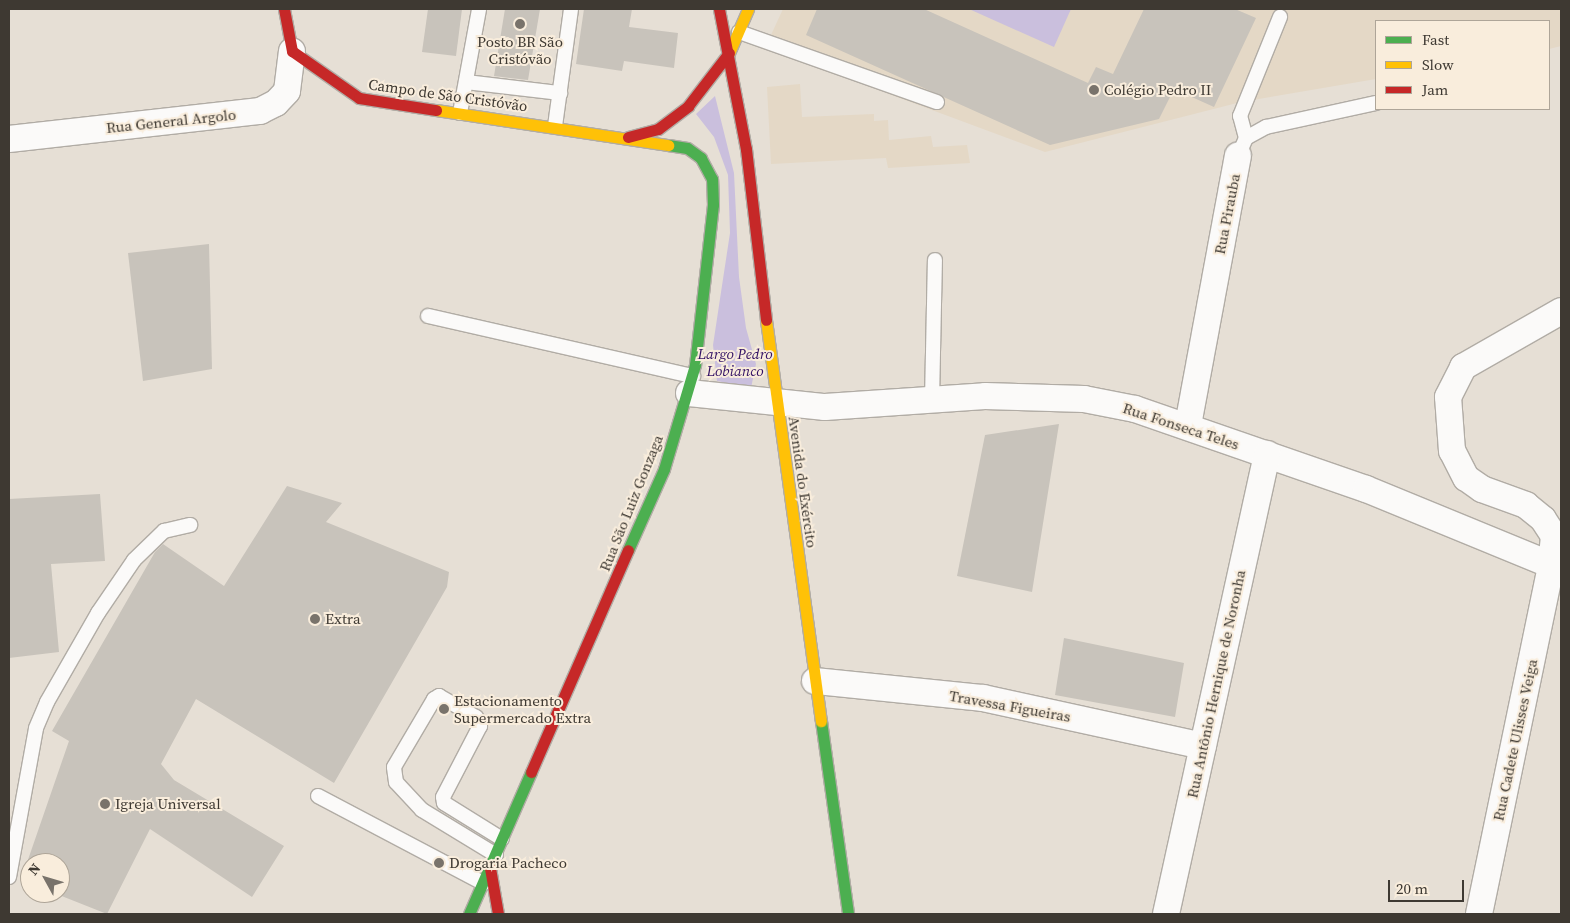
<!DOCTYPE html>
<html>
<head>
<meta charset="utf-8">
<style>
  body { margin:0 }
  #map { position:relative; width:1570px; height:923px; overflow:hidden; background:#e6dfd5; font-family:"Source Serif 4",serif }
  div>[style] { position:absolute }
  .built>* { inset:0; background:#e4d8c6 }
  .green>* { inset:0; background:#cabfdd }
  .building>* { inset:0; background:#c8c3bb }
  .roads { filter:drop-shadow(1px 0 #b1aca5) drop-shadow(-1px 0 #b1aca5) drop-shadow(0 1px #b1aca5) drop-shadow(0 -1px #b1aca5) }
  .lane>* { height:14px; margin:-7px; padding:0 7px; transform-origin:7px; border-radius:7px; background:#fbfaf9 }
  .street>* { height:26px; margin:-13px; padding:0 13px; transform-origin:13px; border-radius:13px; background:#fbfaf9 }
  .fast>* { height:11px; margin:-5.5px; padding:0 5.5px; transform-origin:5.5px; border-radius:5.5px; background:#4caf50 }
  .slow>* { height:11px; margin:-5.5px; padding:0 5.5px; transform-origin:5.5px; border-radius:5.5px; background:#ffc107 }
  .jam>* { height:11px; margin:-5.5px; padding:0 5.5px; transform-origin:5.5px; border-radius:5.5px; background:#c62828 }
  .dots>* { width:14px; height:14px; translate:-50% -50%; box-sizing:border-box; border:2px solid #f9eddc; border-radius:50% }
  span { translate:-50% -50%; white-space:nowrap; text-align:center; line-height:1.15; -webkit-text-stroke:4px #f9eddc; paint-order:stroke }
  .poi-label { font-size:15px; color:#3e3932 }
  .left { translate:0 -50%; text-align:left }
  .street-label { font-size:15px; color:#3e3932 }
  .park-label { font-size:15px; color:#331265; font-style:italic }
  .frame { position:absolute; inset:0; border:10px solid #3e3932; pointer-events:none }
  .legend { position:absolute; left:1375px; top:20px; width:175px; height:90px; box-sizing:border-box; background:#f9eddc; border:1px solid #aea598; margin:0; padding:6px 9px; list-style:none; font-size:15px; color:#3e3932 }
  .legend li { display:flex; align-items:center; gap:10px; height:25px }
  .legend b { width:25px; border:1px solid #aea598 }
  .north { position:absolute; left:20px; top:853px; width:50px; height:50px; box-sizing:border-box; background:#f9eddc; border:1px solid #aea598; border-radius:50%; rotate:309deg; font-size:14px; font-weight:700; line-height:20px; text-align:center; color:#3e3932 }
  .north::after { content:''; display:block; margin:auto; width:18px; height:22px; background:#79736b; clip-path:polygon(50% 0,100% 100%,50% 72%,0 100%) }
  .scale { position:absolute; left:1388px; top:880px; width:76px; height:22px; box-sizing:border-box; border:2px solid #3e3932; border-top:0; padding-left:6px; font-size:15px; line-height:18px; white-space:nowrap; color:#3e3932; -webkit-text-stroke:4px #f9eddc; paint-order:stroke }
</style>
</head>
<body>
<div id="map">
  <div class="built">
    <div style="clip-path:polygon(783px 9px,1561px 9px,1561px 46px,1549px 49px,1549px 21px,1376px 21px,1376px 79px,1241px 102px,1045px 152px,765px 48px)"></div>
    <div style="clip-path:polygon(800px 84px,802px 117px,874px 114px,874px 121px,888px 120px,889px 140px,931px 136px,933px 147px,967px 145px,970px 163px,888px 168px,886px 158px,771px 164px,767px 87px)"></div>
  </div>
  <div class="green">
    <div style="clip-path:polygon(969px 9px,1071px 9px,1054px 47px)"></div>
    <div style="clip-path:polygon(715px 96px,734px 173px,739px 277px,746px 328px,756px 364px,751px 388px,717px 381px,713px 345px,730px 233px,728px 175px,714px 137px,696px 114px)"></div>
  </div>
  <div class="building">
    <div style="clip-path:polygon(428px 9px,462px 9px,456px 56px,422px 52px)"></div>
    <div style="clip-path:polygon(505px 9px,540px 9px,528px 80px,494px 76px)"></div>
    <div style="clip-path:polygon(584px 9px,632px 9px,629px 27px,678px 33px,674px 68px,624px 61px,622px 71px,576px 64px)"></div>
    <div style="clip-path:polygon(817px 9px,924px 9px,1088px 83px,1096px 67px,1113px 74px,1144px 9px,1235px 9px,1256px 18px,1214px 107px,1174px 89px,1159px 119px,1050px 145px,806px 35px)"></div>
    <div style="clip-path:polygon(209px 244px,212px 369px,143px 381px,128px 253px)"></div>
    <div style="clip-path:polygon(1059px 424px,1032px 592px,957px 576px,985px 435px)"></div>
    <div style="clip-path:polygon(287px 486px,342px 503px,326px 522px,449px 572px,447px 587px,334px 783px,196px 699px,161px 764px,174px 780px,284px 846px,252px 897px,150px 829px,107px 914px,54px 893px,60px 893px,60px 863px,30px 863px,30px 883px,21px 880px,69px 741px,52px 731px,155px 552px,163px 544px,224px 586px)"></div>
    <div style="clip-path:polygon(100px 494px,105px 561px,51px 564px,59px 652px,9px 658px,9px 499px)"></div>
    <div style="clip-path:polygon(1064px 638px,1184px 663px,1175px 717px,1055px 695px)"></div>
  </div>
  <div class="roads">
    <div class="lane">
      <div style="left:739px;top:32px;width:210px;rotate:19.5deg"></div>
      <div style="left:466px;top:82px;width:95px;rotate:6.7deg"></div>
      <div style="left:460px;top:113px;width:106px;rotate:-79.6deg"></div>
      <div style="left:555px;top:126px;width:118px;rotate:-82.2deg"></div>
      <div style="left:1246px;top:138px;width:23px;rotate:-105deg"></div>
      <div style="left:1240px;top:116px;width:107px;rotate:-68deg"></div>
      <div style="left:1238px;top:156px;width:20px;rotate:-66deg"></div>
      <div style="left:1246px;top:138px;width:23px;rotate:-29deg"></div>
      <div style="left:1266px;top:127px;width:113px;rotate:-12.3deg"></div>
      <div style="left:428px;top:316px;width:272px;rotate:12.8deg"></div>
      <div style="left:932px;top:400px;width:140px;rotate:-88.8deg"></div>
      <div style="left:318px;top:796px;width:187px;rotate:27.8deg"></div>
      <div style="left:496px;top:855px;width:87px;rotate:-148.7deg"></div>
      <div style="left:422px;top:810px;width:38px;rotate:-133deg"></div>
      <div style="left:396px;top:782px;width:15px;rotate:-98deg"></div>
      <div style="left:394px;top:767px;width:79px;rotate:-59.5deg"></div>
      <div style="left:434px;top:699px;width:6px;rotate:-31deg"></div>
      <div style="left:439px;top:696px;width:43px;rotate:29.6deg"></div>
      <div style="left:476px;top:717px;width:10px;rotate:66deg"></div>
      <div style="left:480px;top:726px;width:80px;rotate:117.5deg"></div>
      <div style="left:443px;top:797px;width:6px;rotate:81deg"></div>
      <div style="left:444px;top:803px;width:68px;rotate:31.8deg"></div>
      <div style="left:9px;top:877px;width:151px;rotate:-79.7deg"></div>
      <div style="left:36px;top:728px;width:28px;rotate:-67deg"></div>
      <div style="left:47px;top:702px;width:103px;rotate:-60.2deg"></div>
      <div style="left:98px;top:613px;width:64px;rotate:-55.8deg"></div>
      <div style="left:134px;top:560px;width:42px;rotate:-44deg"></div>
      <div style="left:164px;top:531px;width:27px;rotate:-13deg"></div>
    </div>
    <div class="street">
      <div style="left:9px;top:139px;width:253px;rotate:-6.4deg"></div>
      <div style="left:260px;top:111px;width:18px;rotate:-27deg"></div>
      <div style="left:276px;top:103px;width:16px;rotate:-47deg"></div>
      <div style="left:287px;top:91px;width:40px;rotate:-82.9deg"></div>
      <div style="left:689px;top:393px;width:137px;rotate:5.9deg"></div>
      <div style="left:825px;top:407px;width:160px;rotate:-3.9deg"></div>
      <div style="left:985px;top:396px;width:99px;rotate:1.7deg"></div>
      <div style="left:1084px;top:399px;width:52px;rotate:11.1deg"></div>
      <div style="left:1135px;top:409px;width:244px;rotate:19.1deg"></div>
      <div style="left:1366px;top:489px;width:211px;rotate:22.3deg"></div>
      <div style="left:1188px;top:425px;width:274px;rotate:-79.5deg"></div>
      <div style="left:815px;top:681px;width:169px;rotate:5.8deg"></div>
      <div style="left:983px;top:698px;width:225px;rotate:12.3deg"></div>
      <div style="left:1166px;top:914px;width:471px;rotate:-77.6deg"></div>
      <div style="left:1479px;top:914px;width:356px;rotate:-78.3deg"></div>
      <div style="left:1551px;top:565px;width:29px;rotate:-84deg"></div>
      <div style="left:1554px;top:536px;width:20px;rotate:-123deg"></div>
      <div style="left:1543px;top:519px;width:22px;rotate:-141deg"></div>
      <div style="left:1526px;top:505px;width:47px;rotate:-160deg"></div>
      <div style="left:1482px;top:489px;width:19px;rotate:-145deg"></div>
      <div style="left:1466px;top:478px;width:30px;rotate:-117deg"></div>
      <div style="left:1452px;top:451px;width:54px;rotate:-94.2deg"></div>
      <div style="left:1448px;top:397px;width:34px;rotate:-63deg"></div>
      <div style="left:1463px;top:367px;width:113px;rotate:-29.7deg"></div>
    </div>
    <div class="fast">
      <div style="left:628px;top:550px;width:89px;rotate:-66deg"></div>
      <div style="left:664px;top:469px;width:109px;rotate:-73.4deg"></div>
      <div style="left:695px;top:365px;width:161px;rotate:-83.6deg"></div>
      <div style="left:713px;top:205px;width:26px;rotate:-92deg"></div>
      <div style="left:712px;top:179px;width:24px;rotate:-118deg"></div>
      <div style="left:701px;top:158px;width:17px;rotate:-144deg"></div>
      <div style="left:687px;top:148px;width:19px;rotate:-171deg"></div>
      <div style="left:821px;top:721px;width:195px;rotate:82deg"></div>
      <div style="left:469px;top:914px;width:155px;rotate:-66.4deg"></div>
    </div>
    <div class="slow">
      <div style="left:729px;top:53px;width:48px;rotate:-66.6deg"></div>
      <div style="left:436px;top:110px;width:235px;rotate:8.6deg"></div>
      <div style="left:766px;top:320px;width:405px;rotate:82.2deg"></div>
    </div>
    <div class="jam">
      <div style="left:284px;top:9px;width:43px;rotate:79.2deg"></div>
      <div style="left:292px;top:51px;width:82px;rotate:35deg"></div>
      <div style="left:359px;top:98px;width:78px;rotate:8.9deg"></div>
      <div style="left:719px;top:9px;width:143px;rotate:79.1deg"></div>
      <div style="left:746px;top:149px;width:172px;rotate:83.3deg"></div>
      <div style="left:628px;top:137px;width:31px;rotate:-15deg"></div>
      <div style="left:658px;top:129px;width:38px;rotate:-37deg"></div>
      <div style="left:688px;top:106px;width:67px;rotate:-52.3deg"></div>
      <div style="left:531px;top:772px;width:242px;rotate:-66.4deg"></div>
      <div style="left:490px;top:868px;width:47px;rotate:80.1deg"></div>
    </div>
  </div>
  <div class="dots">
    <div style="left:520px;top:24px;background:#79736b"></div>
    <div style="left:1094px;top:90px;background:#79736b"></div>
    <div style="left:315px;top:619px;background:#79736b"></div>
    <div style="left:444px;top:709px;background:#79736b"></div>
    <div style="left:105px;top:804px;background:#79736b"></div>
    <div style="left:439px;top:863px;background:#79736b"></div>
  </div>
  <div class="poi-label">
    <span style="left:520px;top:50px">Posto BR São<br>Cristóvão</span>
    <span class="left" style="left:1104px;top:90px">Colégio Pedro II</span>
    <span class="left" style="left:325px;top:619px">Extra</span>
    <span class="left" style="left:454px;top:709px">Estacionamento<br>Supermercado Extra</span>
    <span class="left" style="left:115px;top:804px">Igreja Universal</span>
    <span class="left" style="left:449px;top:863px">Drogaria Pacheco</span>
  </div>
  <div class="street-label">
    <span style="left:448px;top:95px;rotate:8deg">Campo de São Cristóvão</span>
    <span style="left:171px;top:121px;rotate:-6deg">Rua General Argolo</span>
    <span style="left:1227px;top:214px;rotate:-79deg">Rua Pirauba</span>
    <span style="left:1181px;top:426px;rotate:18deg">Rua Fonseca Teles</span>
    <span style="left:803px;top:482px;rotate:82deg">Avenida do Exército</span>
    <span style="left:631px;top:503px;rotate:-68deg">Rua São Luiz Gonzaga</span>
    <span style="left:1216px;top:684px;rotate:-78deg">Rua Antônio Hernique de Noronha</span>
    <span style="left:1010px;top:706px;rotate:10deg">Travessa Figueiras</span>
    <span style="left:1515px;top:740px;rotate:-78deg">Rua Cadete Ulisses Veiga</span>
  </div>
  <div class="park-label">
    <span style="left:735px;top:362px">Largo Pedro<br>Lobianco</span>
  </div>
  <div class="frame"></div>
  <ul class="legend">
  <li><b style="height:6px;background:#4caf50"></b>Fast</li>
  <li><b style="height:6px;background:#ffc107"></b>Slow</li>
  <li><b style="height:6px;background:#c62828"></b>Jam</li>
  </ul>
  <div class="north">N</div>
  <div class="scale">20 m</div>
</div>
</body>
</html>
